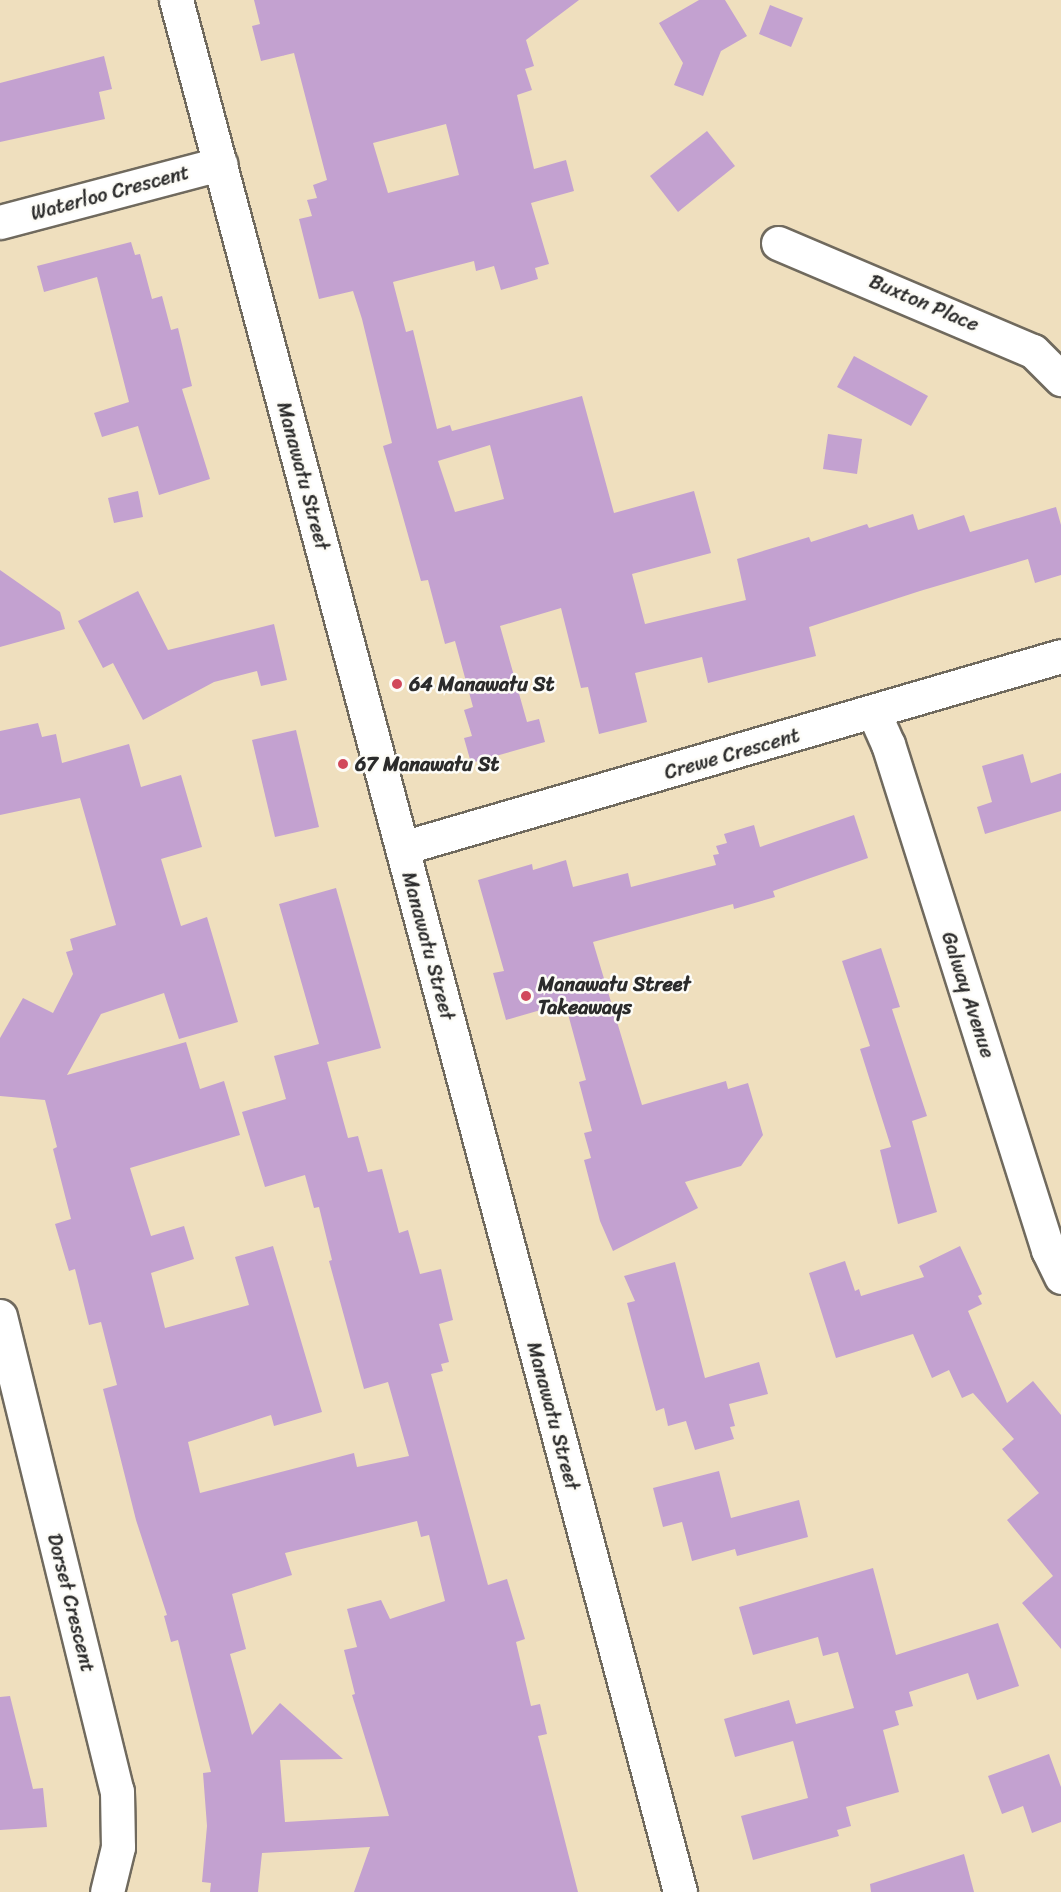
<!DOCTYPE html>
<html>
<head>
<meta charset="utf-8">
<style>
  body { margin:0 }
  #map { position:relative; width:1061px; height:1892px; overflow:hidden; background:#efdfbe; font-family:Sriracha,sans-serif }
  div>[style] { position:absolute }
  .building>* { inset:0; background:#c3a1d0 }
  .roads { filter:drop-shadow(2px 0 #706a5e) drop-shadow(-2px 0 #706a5e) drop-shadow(0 2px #706a5e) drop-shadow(0 -2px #706a5e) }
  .minor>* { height:33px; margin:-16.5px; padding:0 16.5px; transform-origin:16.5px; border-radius:16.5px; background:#fff }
  .tertiary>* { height:33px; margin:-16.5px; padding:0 16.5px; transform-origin:16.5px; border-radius:16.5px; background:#fff }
  .dots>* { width:16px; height:16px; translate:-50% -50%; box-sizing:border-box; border:3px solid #fdfcf7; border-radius:50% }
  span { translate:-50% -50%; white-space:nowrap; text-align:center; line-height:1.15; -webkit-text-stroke:5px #fdfcf7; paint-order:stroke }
  .street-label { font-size:20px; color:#2b2b2b }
  .poi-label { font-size:20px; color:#2b2b2b; font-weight:700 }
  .left { translate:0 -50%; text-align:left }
</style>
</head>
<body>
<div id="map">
  <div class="building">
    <div style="clip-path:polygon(evenodd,254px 0,579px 0,526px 40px,534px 66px,525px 69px,532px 90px,517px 95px,534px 169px,566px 160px,574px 191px,531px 203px,549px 264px,535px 268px,538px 279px,501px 290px,494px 266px,476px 271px,474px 261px,393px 282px,406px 332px,413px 330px,437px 429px,450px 425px,452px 431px,582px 396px,614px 513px,694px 491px,711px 553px,632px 574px,645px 624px,746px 600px,737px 559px,809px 537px,811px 542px,867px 524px,869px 528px,913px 514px,918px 530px,964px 515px,970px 532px,1056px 507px,1061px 525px,1061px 575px,1035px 583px,1028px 559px,920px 591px,809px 627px,816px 656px,708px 683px,702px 657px,635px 673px,647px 722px,599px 734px,588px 687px,581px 688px,561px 608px,500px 626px,527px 722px,539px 719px,545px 742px,471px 763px,464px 738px,472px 736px,464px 710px,473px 707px,455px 641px,445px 644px,428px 580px,421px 581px,383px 446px,392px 443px,362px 319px,353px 291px,319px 299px,299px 219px,312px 216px,307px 200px,317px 198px,313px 185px,327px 180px,294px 53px,261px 61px,252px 26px,260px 24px,254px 0,446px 124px,459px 175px,388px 193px,373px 143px,446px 124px,254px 0,490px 445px,504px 499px,455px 512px,438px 461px,490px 445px)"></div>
    <div style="clip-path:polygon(699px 0,725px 0,747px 36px,721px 51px,703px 96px,674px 85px,683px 63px,659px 23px)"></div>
    <div style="clip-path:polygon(770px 5px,803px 18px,791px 47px,759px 34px)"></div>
    <div style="clip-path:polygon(104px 56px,112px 89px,99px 92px,105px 119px,0 142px,0 83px)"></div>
    <div style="clip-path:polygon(707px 131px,735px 166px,678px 212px,650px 176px)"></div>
    <div style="clip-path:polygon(131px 242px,135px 255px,140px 254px,152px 299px,162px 296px,171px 330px,178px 328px,192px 386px,182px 389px,210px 479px,159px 495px,138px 426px,102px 437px,94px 413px,129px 402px,97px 277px,44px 292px,37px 266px)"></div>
    <div style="clip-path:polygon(854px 356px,928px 396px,911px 426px,837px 387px)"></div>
    <div style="clip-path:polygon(828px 434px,862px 439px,857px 474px,823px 469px)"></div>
    <div style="clip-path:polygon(138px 491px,143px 517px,114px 523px,108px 498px)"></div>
    <div style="clip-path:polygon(0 570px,60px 612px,65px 629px,0 647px)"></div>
    <div style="clip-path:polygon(138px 591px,168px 650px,274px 624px,287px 680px,261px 686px,257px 671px,214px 682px,143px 720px,113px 663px,103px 668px,78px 621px)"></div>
    <div style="clip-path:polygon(evenodd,38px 723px,42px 737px,56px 734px,62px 763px,129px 744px,141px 787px,181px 775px,202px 847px,161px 859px,181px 926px,207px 917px,238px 1022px,179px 1039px,164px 993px,101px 1014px,67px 1075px,186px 1042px,200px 1089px,224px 1081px,240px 1135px,130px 1168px,151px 1236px,184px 1226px,194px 1259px,151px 1273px,165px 1328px,249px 1305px,235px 1257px,273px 1246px,322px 1412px,274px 1426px,271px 1415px,188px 1442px,200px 1493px,354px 1453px,357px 1467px,409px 1456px,388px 1382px,364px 1389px,329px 1261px,332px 1260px,319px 1207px,314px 1208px,305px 1175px,265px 1187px,242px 1112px,286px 1099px,274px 1056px,319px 1044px,279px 904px,336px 888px,381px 1048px,327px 1062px,348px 1138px,358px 1136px,368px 1172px,382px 1169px,399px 1233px,408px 1230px,420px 1274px,441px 1269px,453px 1320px,439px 1324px,449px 1362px,441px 1364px,443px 1371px,431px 1374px,488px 1585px,507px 1579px,525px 1639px,516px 1642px,531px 1706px,540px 1704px,547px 1734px,538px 1736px,578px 1892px,354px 1892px,370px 1847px,262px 1853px,258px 1892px,210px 1892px,211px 1883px,202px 1882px,207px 1826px,203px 1773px,211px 1772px,178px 1640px,171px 1642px,164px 1616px,167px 1615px,136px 1520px,103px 1389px,117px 1385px,101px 1322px,89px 1325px,75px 1269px,69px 1271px,55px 1224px,71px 1219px,53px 1149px,57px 1147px,45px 1100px,0 1096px,0 1038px,23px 998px,53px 1013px,73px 974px,66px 952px,73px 950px,70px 939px,116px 925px,80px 798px,0 815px,0 731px,38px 723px,417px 1521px,421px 1537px,429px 1535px,445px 1601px,390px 1619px,381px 1600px,347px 1609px,357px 1647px,344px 1650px,355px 1694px,352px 1695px,389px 1816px,285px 1822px,280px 1760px,343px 1759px,280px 1703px,252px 1735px,230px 1654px,246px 1649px,232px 1594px,292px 1575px,285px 1553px,417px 1521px)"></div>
    <div style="clip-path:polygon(296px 730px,319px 827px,275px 837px,252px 740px)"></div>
    <div style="clip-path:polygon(1023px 754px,1031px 783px,1061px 773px,1061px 811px,985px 834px,977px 807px,992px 802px,982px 766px)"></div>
    <div style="clip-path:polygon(854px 815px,868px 858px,773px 891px,775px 897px,734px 909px,733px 904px,593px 942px,642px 1105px,726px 1081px,728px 1089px,748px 1083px,763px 1135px,741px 1166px,685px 1182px,698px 1208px,613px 1251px,600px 1221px,584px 1160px,591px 1158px,584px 1133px,592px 1131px,579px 1082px,586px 1080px,565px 1003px,506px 1020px,493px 973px,504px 971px,478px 880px,532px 864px,533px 870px,566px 860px,573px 887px,628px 873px,631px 887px,716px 865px,713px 855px,719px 854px,716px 846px,727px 843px,724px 834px,754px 825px,760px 847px)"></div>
    <div style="clip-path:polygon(881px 948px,900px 1007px,892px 1009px,927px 1116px,912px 1121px,937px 1212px,898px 1224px,880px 1150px,891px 1147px,860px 1049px,870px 1046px,842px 961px)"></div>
    <div style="clip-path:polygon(960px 1246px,982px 1294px,978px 1296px,982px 1304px,968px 1311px,1007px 1403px,1033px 1381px,1061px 1415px,1061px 1649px,1022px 1603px,1053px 1576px,1007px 1520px,1039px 1493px,1002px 1449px,1014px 1439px,973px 1393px,962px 1398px,949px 1370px,932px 1378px,913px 1334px,836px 1358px,809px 1273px,845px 1261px,855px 1291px,859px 1289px,861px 1296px,924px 1277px,919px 1266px)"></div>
    <div style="clip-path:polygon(675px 1262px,705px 1378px,759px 1362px,768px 1394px,729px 1404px,735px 1426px,730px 1427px,734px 1439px,695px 1450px,686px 1421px,668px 1426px,664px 1408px,656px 1411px,627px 1303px,635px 1301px,624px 1276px)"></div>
    <div style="clip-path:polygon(719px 1471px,731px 1518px,799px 1500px,808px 1537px,737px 1556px,735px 1549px,692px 1561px,682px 1522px,663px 1527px,653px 1488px)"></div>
    <div style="clip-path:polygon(873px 1568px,896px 1655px,998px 1623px,1019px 1686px,977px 1700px,968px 1673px,909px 1692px,913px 1706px,895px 1711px,899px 1725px,883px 1730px,899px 1792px,846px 1807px,851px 1826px,837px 1830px,839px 1836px,753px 1860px,741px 1816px,808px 1798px,793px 1741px,735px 1757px,724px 1719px,789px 1700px,796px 1724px,854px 1708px,838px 1652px,823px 1656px,818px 1637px,753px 1655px,739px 1607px)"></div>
    <div style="clip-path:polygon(10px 1696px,33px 1789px,43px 1788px,47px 1827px,0 1830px,0 1697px)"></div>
    <div style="clip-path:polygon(1049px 1754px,1061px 1787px,1061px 1822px,1032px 1833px,1023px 1806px,1002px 1814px,988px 1776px)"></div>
    <div style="clip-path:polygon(964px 1854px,974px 1892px,871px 1892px,870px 1884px)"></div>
  </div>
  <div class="roads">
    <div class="minor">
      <div style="left:0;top:222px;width:228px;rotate:-14.8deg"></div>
      <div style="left:778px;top:243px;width:277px;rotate:23deg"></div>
      <div style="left:1033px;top:351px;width:40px;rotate:45deg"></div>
      <div style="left:874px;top:713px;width:34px;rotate:66deg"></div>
      <div style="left:888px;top:744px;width:531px;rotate:72.45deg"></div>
      <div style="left:1048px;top:1250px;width:30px;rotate:64deg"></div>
      <div style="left:402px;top:848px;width:686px;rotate:-16.24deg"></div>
      <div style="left:0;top:1316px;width:489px;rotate:76.2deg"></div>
      <div style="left:117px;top:1791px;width:56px;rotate:89deg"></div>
      <div style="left:118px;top:1847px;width:46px;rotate:103.7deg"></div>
    </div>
    <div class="tertiary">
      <div style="left:176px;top:0;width:1958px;rotate:75.08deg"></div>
    </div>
  </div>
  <div class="dots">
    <div style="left:397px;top:684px;background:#d1495b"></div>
    <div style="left:343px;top:764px;background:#d1495b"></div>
    <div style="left:526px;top:996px;background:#d1495b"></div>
  </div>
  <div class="street-label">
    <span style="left:110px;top:193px;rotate:-15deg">Waterloo Crescent</span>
    <span style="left:924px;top:303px;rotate:23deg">Buxton Place</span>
    <span style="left:303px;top:476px;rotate:75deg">Manawatu Street</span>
    <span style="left:732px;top:754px;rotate:-16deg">Crewe Crescent</span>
    <span style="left:428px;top:946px;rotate:75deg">Manawatu Street</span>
    <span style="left:968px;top:995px;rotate:72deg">Galway Avenue</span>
    <span style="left:553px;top:1416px;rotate:75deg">Manawatu Street</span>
    <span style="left:71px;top:1603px;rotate:76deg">Dorset Crescent</span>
  </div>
  <div class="poi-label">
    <span class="left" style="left:409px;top:684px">64 Manawatu St</span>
    <span class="left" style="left:355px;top:764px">67 Manawatu St</span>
    <span class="left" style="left:538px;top:996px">Manawatu Street<br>Takeaways</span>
  </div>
</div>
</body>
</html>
